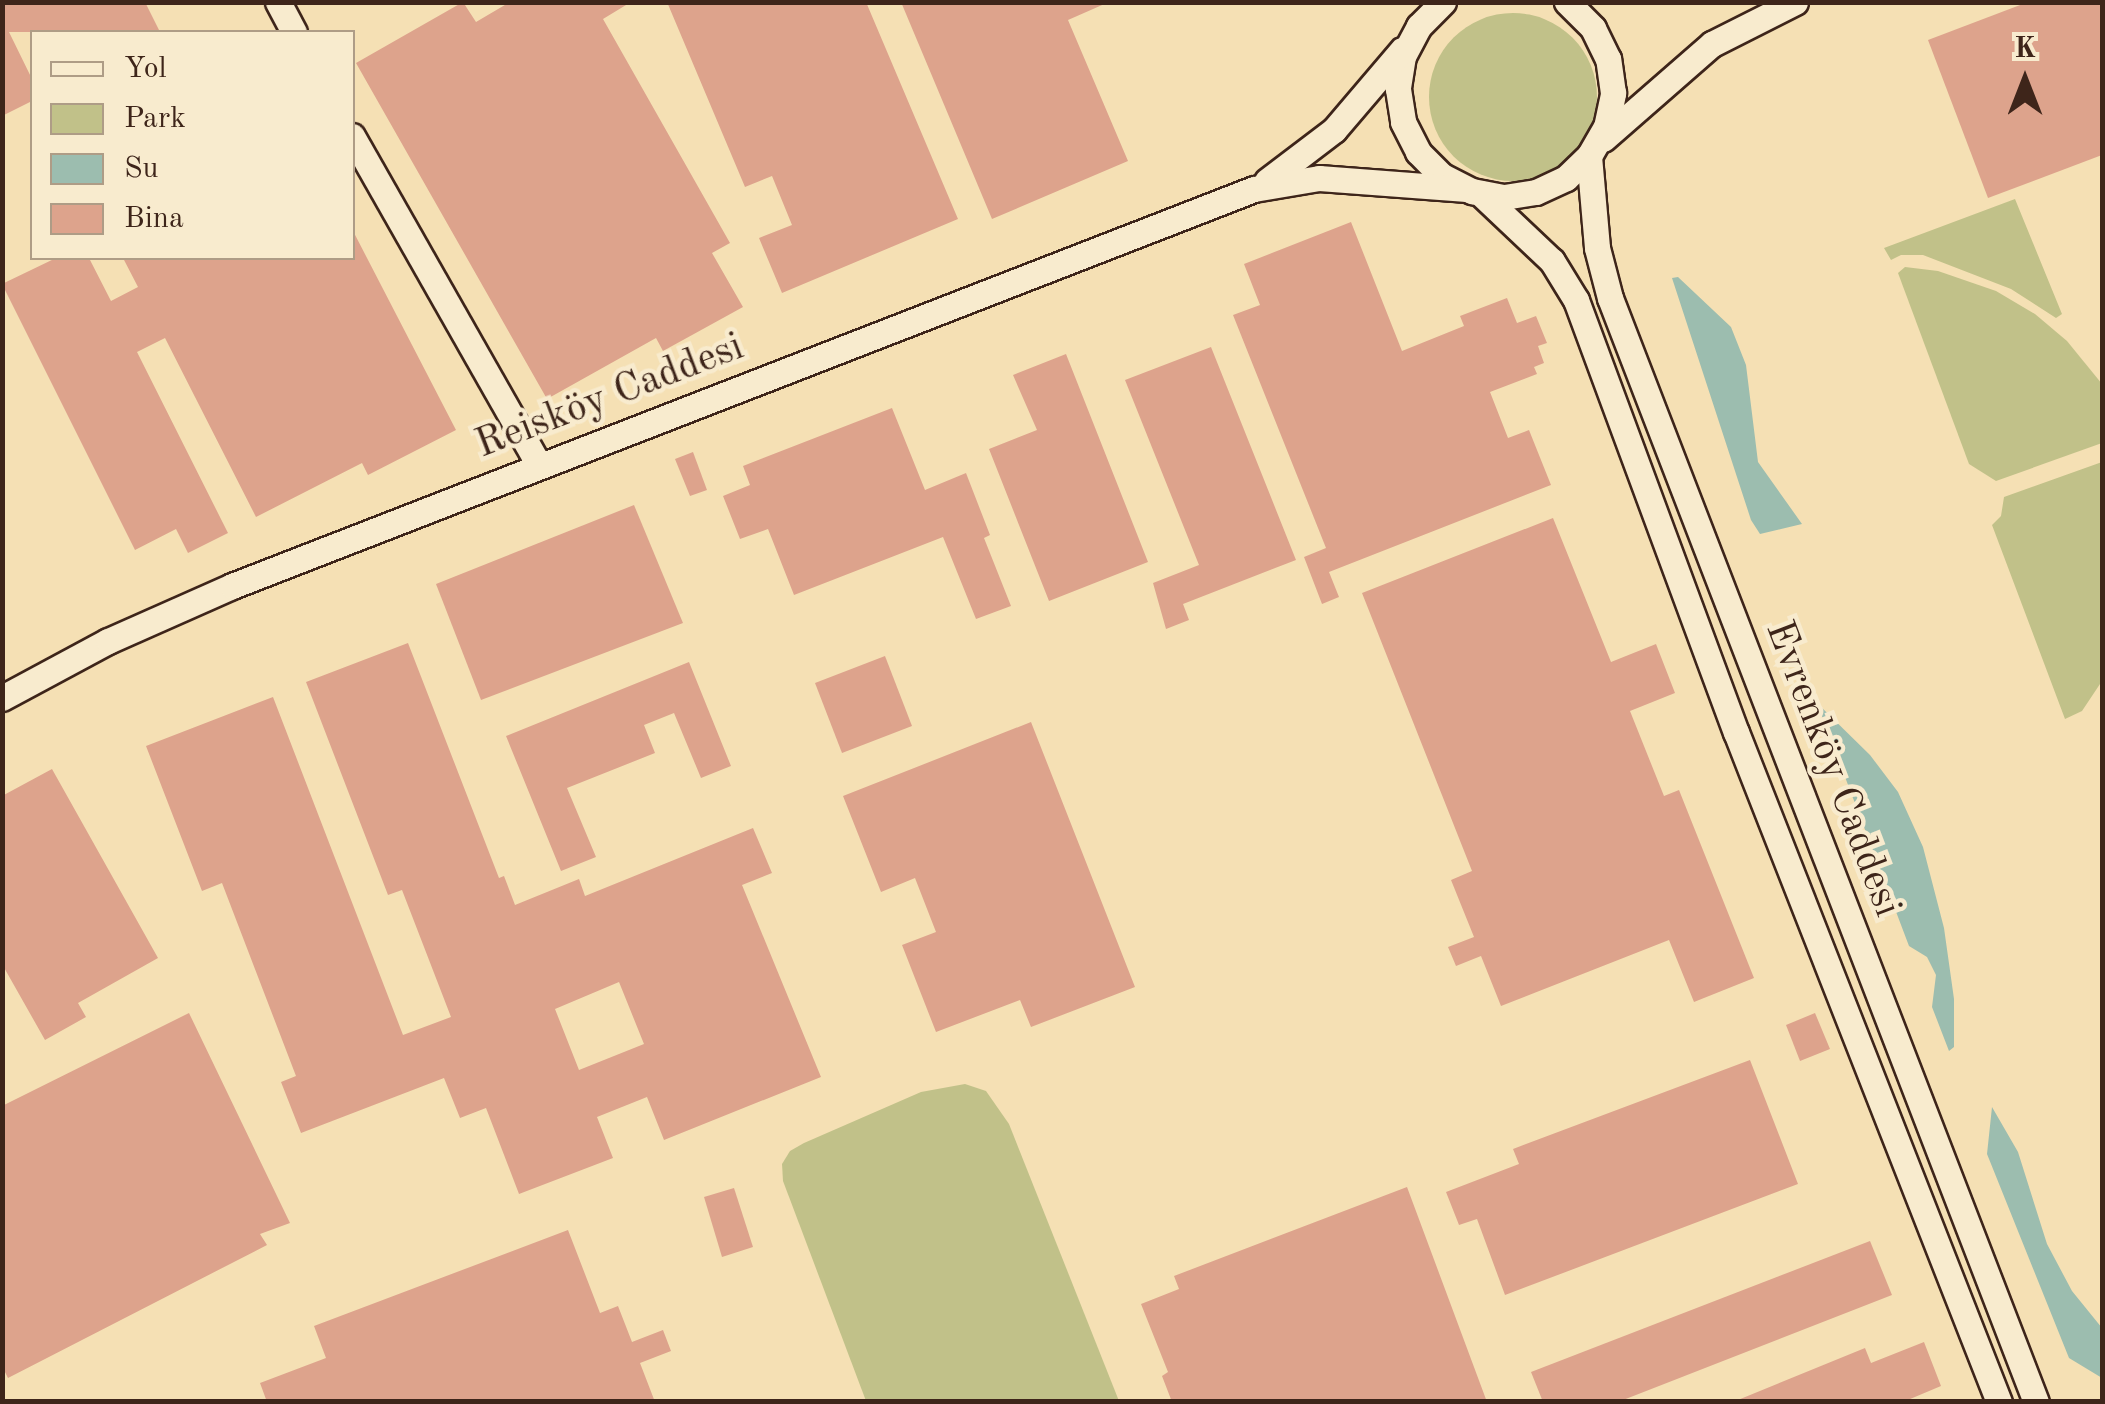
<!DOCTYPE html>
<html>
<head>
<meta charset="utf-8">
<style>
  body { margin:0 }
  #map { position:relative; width:2105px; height:1404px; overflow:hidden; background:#f5e0b4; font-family:"Old Standard TT",serif }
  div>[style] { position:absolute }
  .green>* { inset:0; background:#c1c189 }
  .round { border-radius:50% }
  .water>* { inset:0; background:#9cbdaf }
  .building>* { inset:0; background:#dda38c }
  .roads { filter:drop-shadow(2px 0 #3e251a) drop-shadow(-2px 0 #3e251a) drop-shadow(0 2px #3e251a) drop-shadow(0 -2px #3e251a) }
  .secondary>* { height:25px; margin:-12.5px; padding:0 12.5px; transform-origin:12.5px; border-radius:12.5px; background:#f8ebce }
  span { translate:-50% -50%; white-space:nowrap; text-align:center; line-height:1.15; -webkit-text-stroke:9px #f8ebce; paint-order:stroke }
  .street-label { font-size:40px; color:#3e251a }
  .frame { position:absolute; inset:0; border:5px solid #3e251a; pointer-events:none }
  .legend { position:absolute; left:30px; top:30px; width:325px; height:230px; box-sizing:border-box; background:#f8ebce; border:2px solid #ae9c86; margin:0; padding:12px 18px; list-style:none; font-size:30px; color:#3e251a }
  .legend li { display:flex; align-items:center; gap:20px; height:50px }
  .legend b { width:50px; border:2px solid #ae9c86 }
  .north { position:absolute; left:1975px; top:30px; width:100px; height:100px; -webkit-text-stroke:8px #f8ebce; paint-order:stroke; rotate:0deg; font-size:28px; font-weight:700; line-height:40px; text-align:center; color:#3e251a }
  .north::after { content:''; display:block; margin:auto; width:35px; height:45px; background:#3e251a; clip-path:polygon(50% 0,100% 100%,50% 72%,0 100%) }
</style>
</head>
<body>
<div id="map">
  <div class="green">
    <div class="round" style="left:1429px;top:13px;width:168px;height:168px"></div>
    <div style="clip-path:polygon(2015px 199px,2062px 314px,2056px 318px,2011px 289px,1923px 255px,1901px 255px,1891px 260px,1884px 248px)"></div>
    <div style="clip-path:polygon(1905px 267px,1938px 271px,1996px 291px,2035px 314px,2067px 341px,2102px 384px,2102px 443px,1996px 481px,1969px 464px,1898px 273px)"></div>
    <div style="clip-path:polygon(2102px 462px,2102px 681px,2082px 711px,2065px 719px,1992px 525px,2001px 516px,2004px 497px)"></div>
    <div style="clip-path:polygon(965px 1084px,986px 1091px,1009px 1124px,1119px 1401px,866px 1401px,783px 1181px,782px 1164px,790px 1151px,804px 1143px,921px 1092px)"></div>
  </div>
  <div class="water">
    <div style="clip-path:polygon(1678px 277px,1731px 327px,1746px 365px,1758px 462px,1802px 524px,1760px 534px,1751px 520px,1672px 278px)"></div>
    <div style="clip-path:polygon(1817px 703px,1870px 755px,1898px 792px,1923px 847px,1944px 928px,1954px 999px,1954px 1047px,1949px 1051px,1932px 1007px,1936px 975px,1927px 957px,1909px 946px)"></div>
    <div style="clip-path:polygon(1992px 1107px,2018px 1152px,2047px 1244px,2072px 1291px,2102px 1328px,2102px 1378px,2069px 1358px,1987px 1154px)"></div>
  </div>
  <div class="building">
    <div style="clip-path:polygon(2px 2px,145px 2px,160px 32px,9px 32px,32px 79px,32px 101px,2px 116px)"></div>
    <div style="clip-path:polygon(463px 2px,476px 22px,510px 2px,631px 2px,603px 19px,730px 243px,712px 253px,743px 307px,663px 351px,656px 338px,547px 399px,356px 63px)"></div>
    <div style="clip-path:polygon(667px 2px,866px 2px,958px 219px,782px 293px,759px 238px,792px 225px,772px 176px,745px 187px)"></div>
    <div style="clip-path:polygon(901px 2px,1109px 2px,1068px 20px,1128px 161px,992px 219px)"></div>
    <div style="clip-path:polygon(2028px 2px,2102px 2px,2102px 155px,1988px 198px,1928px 40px)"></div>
    <div style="clip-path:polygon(1351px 222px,1402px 351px,1464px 326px,1460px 316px,1507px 298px,1517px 323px,1536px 316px,1547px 343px,1538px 346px,1544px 363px,1534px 367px,1537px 374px,1490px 392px,1508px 438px,1529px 430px,1551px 485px,1329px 572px,1339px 597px,1322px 604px,1304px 557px,1326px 548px,1233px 315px,1260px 305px,1244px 264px)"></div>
    <div style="clip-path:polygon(352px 229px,456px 430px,368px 475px,362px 463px,256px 517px,165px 338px,137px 352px,228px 533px,188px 553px,176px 529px,135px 550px,2px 284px,56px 258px,89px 258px,111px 301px,138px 287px,123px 258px,352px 258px)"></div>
    <div style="clip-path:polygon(1211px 347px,1296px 560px,1183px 604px,1189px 620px,1166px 629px,1153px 583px,1199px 565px,1125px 380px)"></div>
    <div style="clip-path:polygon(1066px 354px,1148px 562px,1049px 601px,989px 449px,1037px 430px,1013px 375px)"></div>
    <div style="clip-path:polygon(892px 408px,925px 490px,966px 473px,990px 535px,984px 538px,1011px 606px,976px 619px,943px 537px,794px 595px,768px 529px,740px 539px,723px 496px,750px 485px,743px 466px)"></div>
    <div style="clip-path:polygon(693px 452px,707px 490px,690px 496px,675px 459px)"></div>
    <div style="clip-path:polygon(634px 505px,683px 623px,481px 700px,436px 584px)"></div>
    <div style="clip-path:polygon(1553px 518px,1611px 662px,1656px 644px,1675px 693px,1630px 711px,1664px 796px,1679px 790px,1754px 978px,1694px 1002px,1669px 940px,1501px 1006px,1481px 956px,1456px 966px,1448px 947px,1474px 937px,1451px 880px,1472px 871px,1362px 593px)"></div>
    <div style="clip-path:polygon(evenodd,408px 643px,499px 878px,504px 876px,515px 905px,579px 879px,585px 896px,753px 828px,772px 873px,742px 885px,821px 1077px,664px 1140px,647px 1097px,597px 1117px,613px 1158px,519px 1194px,486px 1108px,460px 1118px,444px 1078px,301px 1133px,281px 1082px,296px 1076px,222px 883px,202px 891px,146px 746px,273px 697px,403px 1035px,451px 1017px,402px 890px,388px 895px,306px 682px,408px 643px,619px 982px,644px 1044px,579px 1070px,555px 1009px,619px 982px)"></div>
    <div style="clip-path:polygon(885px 656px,912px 726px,842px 753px,815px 683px)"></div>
    <div style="clip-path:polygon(689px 662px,731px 766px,701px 778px,674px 713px,644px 725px,655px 753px,567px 788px,596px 857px,561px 871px,506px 736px)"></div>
    <div style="clip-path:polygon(1031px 722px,1135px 987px,1031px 1027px,1020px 1000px,936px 1032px,902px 945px,936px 932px,915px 878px,881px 892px,843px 796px)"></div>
    <div style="clip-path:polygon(52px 769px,158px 958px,78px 1003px,86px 1017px,45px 1040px,2px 964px,2px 796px)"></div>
    <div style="clip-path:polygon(189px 1013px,290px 1223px,260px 1234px,267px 1245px,8px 1378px,2px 1366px,2px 1106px)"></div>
    <div style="clip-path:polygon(1815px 1013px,1830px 1049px,1800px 1061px,1786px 1025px)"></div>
    <div style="clip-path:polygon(1750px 1060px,1798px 1184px,1505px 1295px,1477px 1219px,1459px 1225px,1446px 1192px,1519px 1164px,1513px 1149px)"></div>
    <div style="clip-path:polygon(1407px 1187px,1487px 1402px,1172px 1402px,1162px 1376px,1168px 1372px,1141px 1304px,1179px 1289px,1174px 1276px)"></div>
    <div style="clip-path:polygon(734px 1188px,753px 1247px,722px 1257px,704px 1197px)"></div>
    <div style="clip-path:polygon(568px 1230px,600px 1313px,618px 1306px,632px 1342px,663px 1330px,671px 1351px,640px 1363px,655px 1402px,267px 1402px,260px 1383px,326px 1358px,314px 1326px)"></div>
    <div style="clip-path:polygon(1870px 1241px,1892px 1295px,1618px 1402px,1543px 1402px,1531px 1372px)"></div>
    <div style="clip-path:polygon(1924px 1342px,1941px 1386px,1903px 1402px,1733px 1402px,1865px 1348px,1871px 1363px)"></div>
  </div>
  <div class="roads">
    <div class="secondary">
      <div style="left:278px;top:2px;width:34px;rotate:62deg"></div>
      <div style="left:1443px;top:2px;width:34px;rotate:135deg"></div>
      <div style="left:1419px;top:26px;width:34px;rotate:118deg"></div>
      <div style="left:1403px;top:56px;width:33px;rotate:99deg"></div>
      <div style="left:1398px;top:89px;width:33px;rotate:81deg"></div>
      <div style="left:1403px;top:122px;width:34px;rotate:63deg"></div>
      <div style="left:1418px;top:152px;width:34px;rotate:45deg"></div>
      <div style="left:1442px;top:176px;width:34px;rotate:27deg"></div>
      <div style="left:1472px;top:191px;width:33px;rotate:11deg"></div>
      <div style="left:1504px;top:197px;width:32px;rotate:-9deg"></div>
      <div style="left:1536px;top:192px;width:33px;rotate:-25deg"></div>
      <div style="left:1566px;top:178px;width:32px;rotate:-44deg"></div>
      <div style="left:1589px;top:156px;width:34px;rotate:-60deg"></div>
      <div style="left:1606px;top:127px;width:35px;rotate:-78deg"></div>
      <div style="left:1613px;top:93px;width:34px;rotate:-98deg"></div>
      <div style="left:1608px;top:59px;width:34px;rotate:-116deg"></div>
      <div style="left:1593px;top:28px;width:37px;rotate:-135deg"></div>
      <div style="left:352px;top:136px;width:377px;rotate:60.4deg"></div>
      <div style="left:1603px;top:139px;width:145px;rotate:-41.1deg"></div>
      <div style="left:1712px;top:44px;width:93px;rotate:-26.8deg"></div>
      <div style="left:1589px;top:156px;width:92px;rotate:85deg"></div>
      <div style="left:1597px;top:248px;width:52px;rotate:75.4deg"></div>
      <div style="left:1610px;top:298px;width:1183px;rotate:68.9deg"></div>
      <div style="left:1267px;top:181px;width:84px;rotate:-37.3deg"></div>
      <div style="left:1334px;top:130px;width:105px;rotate:-49.6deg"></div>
      <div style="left:1480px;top:193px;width:99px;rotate:43.4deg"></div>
      <div style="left:1552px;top:261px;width:46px;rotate:58.4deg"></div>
      <div style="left:1576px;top:300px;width:461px;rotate:69.7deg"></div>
      <div style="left:1736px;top:732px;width:720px;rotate:68.57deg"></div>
      <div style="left:2px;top:698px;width:120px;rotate:-28.3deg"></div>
      <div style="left:108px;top:641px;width:136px;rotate:-23.9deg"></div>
      <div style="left:232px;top:586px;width:1096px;rotate:-21.23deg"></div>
      <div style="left:1254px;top:189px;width:66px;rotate:-9.6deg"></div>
      <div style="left:1319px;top:178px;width:148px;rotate:4.3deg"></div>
    </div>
  </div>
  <div class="street-label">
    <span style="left:610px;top:397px;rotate:-21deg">Reisköy Caddesi</span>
    <span style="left:1832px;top:769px;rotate:69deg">Evrenköy Caddesi</span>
  </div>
  <div class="frame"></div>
  <ul class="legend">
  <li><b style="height:12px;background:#f8ebce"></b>Yol</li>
  <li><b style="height:28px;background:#c1c189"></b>Park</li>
  <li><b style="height:28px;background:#9cbdaf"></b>Su</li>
  <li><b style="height:28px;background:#dda38c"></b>Bina</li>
  </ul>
  <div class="north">K</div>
</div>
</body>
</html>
